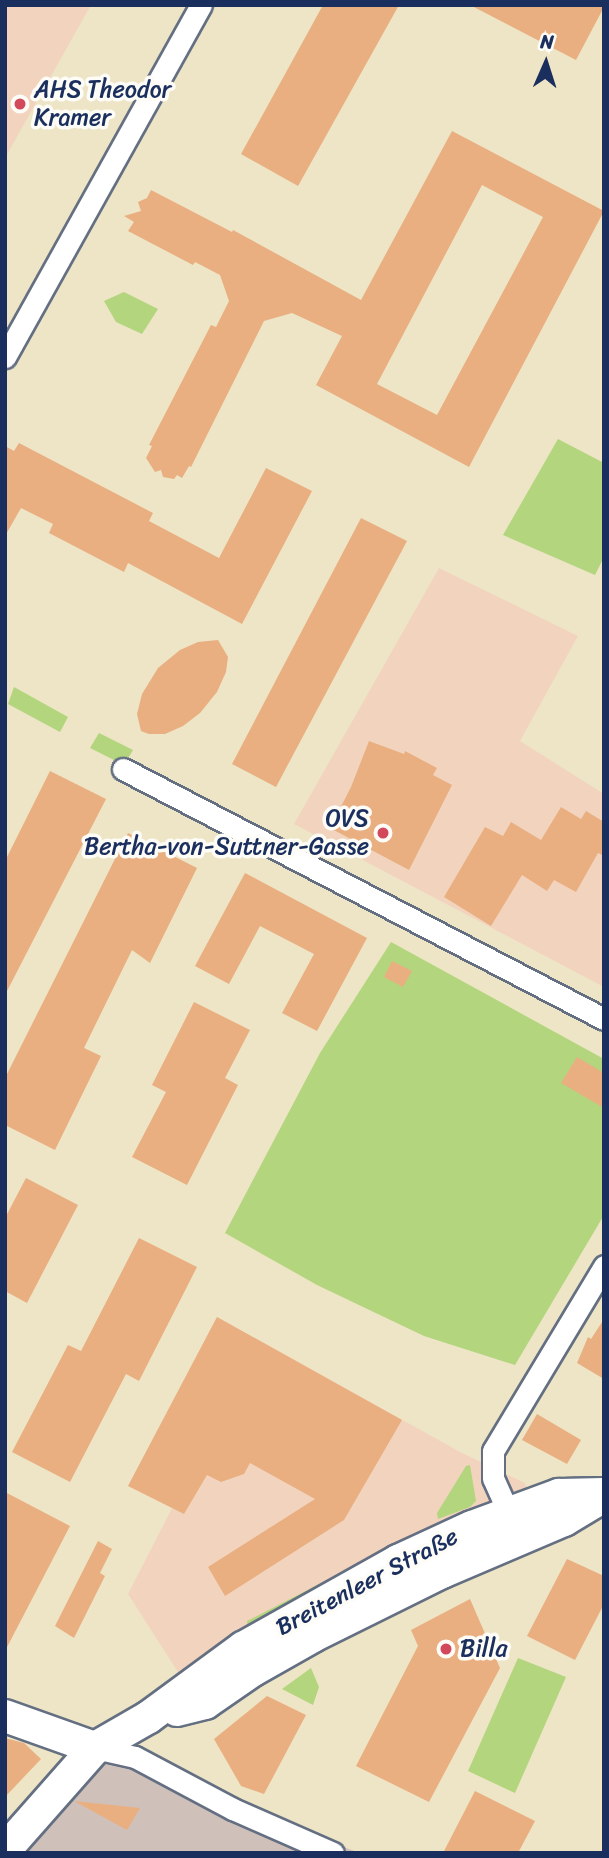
<!DOCTYPE html>
<html>
<head>
<meta charset="utf-8">
<style>
  body { margin:0 }
  #map { position:relative; width:609px; height:1858px; overflow:hidden; background:#ede5c6; font-family:Sriracha,sans-serif }
  div>[style] { position:absolute }
  .built>* { inset:0; background:#f2d4be }
  .industrial>* { inset:0; background:#cfc0ba }
  .green>* { inset:0; background:#b3d57d }
  .building>* { inset:0; background:#e9af81 }
  .roads { filter:drop-shadow(2px 0 #646f82) drop-shadow(-2px 0 #646f82) drop-shadow(0 2px #646f82) drop-shadow(0 -2px #646f82) }
  .street>* { height:21px; margin:-10.5px; padding:0 10.5px; transform-origin:10.5px; border-radius:10.5px; background:#fff }
  .secondary>* { height:32px; margin:-16px; padding:0 16px; transform-origin:16px; border-radius:16px; background:#fff }
  .dots>* { width:19px; height:19px; translate:-50% -50%; box-sizing:border-box; border:4px solid #fdfcf7; border-radius:50% }
  span { translate:-50% -50%; white-space:nowrap; text-align:center; line-height:1.15; -webkit-text-stroke:7px #fdfcf7; paint-order:stroke }
  .poi-label { font-size:24px; color:#1b2f5e }
  .left { translate:0 -50%; text-align:left }
  .right { translate:-100% -50%; text-align:right }
  .street-label { font-size:24px; color:#1b2f5e }
  .frame { position:absolute; inset:0; border:7px solid #1b2f5e; pointer-events:none }
  .north { position:absolute; left:511px; top:28px; width:70px; height:70px; -webkit-text-stroke:5px #fdfcf7; paint-order:stroke; rotate:3deg; font-size:19px; font-weight:700; line-height:28px; text-align:center; color:#1b2f5e }
  .north::after { content:''; display:block; margin:auto; width:24px; height:32px; background:#1b2f5e; clip-path:polygon(50% 0,100% 100%,50% 72%,0 100%) }
</style>
</head>
<body>
<div id="map">
  <div class="built">
    <div style="clip-path:polygon(5px 5px,91px 5px,5px 158px)"></div>
    <div style="clip-path:polygon(439px 568px,578px 636px,520px 741px,604px 794px,604px 987px,294px 824px)"></div>
    <div style="clip-path:polygon(217px 1317px,462px 1453px,525px 1483px,543px 1535px,183px 1680px,128px 1594px,172px 1508px,128px 1486px)"></div>
  </div>
  <div class="industrial">
    <div style="clip-path:polygon(126px 1745px,267px 1820px,360px 1853px,6px 1853px)"></div>
  </div>
  <div class="green">
    <div style="clip-path:polygon(124px 292px,158px 309px,142px 334px,116px 322px,104px 301px)"></div>
    <div style="clip-path:polygon(558px 439px,604px 463px,604px 557px,595px 575px,503px 535px)"></div>
    <div style="clip-path:polygon(14px 687px,68px 717px,60px 732px,8px 704px)"></div>
    <div style="clip-path:polygon(99px 733px,133px 750px,124px 765px,90px 748px)"></div>
    <div style="clip-path:polygon(391px 942px,604px 1059px,604px 1215px,515px 1365px,424px 1336px,317px 1285px,225px 1233px,320px 1053px)"></div>
    <div style="clip-path:polygon(470px 1465px,476px 1501px,470px 1507px,438px 1519px,437px 1513px,466px 1466px)"></div>
    <div style="clip-path:polygon(360px 1563px,363px 1568px,248px 1631px,247px 1621px)"></div>
    <div style="clip-path:polygon(518px 1658px,566px 1677px,515px 1793px,468px 1771px)"></div>
    <div style="clip-path:polygon(311px 1668px,319px 1687px,313px 1705px,282px 1689px)"></div>
  </div>
  <div class="building">
    <div style="clip-path:polygon(323px 5px,399px 5px,298px 186px,241px 154px)"></div>
    <div style="clip-path:polygon(470px 5px,604px 5px,604px 7px,576px 60px)"></div>
    <div style="clip-path:polygon(evenodd,452px 131px,604px 211px,469px 467px,316px 385px,342px 336px,292px 313px,264px 321px,191px 467px,189px 466px,182px 478px,177px 475px,174px 479px,163px 477px,161px 470px,155px 472px,146px 458px,152px 446px,149px 445px,211px 325px,216px 327px,229px 301px,220px 275px,195px 262px,193px 265px,128px 231px,134px 222px,124px 216px,141px 211px,138px 202px,147px 198px,151px 190px,232px 232px,233px 230px,361px 300px,452px 131px,482px 185px,543px 217px,437px 415px,377px 384px,482px 185px)"></div>
    <div style="clip-path:polygon(19px 443px,153px 513px,149px 521px,219px 558px,266px 468px,312px 491px,242px 624px,128px 563px,124px 572px,49px 533px,53px 524px,21px 508px,5px 536px,5px 446px,14px 451px)"></div>
    <div style="clip-path:polygon(361px 518px,407px 541px,276px 787px,232px 764px)"></div>
    <div style="clip-path:polygon(218px 640px,228px 657px,226px 672px,217px 692px,200px 713px,183px 726px,165px 734px,149px 734px,141px 731px,137px 714px,142px 694px,158px 668px,180px 650px,198px 642px)"></div>
    <div style="clip-path:polygon(369px 741px,404px 754px,405px 751px,437px 768px,433px 775px,452px 785px,409px 870px,330px 828px,351px 787px)"></div>
    <div style="clip-path:polygon(50px 771px,106px 799px,5px 995px,5px 861px)"></div>
    <div style="clip-path:polygon(561px 807px,581px 819px,586px 811px,604px 822px,604px 856px,598px 853px,576px 892px,554px 880px,547px 891px,522px 875px,491px 926px,444px 897px,485px 827px,503px 836px,511px 822px,541px 840px)"></div>
    <div style="clip-path:polygon(128px 833px,197px 868px,150px 963px,132px 950px,84px 1048px,101px 1056px,55px 1150px,5px 1125px,5px 1078px)"></div>
    <div style="clip-path:polygon(245px 873px,367px 938px,317px 1031px,282px 1013px,314px 954px,260px 926px,229px 984px,195px 966px)"></div>
    <div style="clip-path:polygon(392px 961px,412px 971px,403px 987px,384px 977px)"></div>
    <div style="clip-path:polygon(194px 1002px,250px 1030px,225px 1078px,238px 1085px,187px 1185px,132px 1157px,166px 1092px,152px 1085px)"></div>
    <div style="clip-path:polygon(577px 1057px,604px 1073px,604px 1108px,561px 1083px)"></div>
    <div style="clip-path:polygon(26px 1178px,78px 1205px,27px 1303px,5px 1291px,5px 1218px)"></div>
    <div style="clip-path:polygon(139px 1238px,197px 1267px,139px 1381px,126px 1374px,70px 1482px,12px 1452px,68px 1345px,81px 1351px)"></div>
    <div style="clip-path:polygon(217px 1317px,402px 1420px,344px 1520px,225px 1596px,208px 1567px,315px 1499px,250px 1463px,244px 1474px,221px 1482px,207px 1475px,184px 1514px,128px 1486px)"></div>
    <div style="clip-path:polygon(604px 1319px,604px 1379px,577px 1363px,588px 1337px,591px 1339px)"></div>
    <div style="clip-path:polygon(537px 1414px,581px 1440px,567px 1464px,522px 1440px)"></div>
    <div style="clip-path:polygon(5px 1492px,70px 1526px,5px 1651px)"></div>
    <div style="clip-path:polygon(98px 1541px,112px 1549px,100px 1573px,105px 1576px,74px 1638px,55px 1626px)"></div>
    <div style="clip-path:polygon(567px 1559px,604px 1576px,604px 1604px,575px 1660px,527px 1636px)"></div>
    <div style="clip-path:polygon(470px 1599px,500px 1668px,429px 1802px,356px 1766px,418px 1646px,411px 1630px)"></div>
    <div style="clip-path:polygon(267px 1696px,306px 1715px,264px 1794px,241px 1786px,214px 1739px)"></div>
    <div style="clip-path:polygon(5px 1738px,24px 1743px,41px 1759px,5px 1797px)"></div>
    <div style="clip-path:polygon(475px 1791px,535px 1821px,518px 1853px,443px 1853px)"></div>
    <div style="clip-path:polygon(74px 1801px,140px 1808px,127px 1830px)"></div>
  </div>
  <div class="roads">
    <div class="street">
      <div style="left:5px;top:357px;width:403px;rotate:-60.9deg"></div>
      <div style="left:123px;top:769px;width:542px;rotate:27.46deg"></div>
      <div style="left:514px;top:1525px;width:51px;rotate:-114.1deg"></div>
      <div style="left:493px;top:1478px;width:27px;rotate:-90deg"></div>
      <div style="left:493px;top:1451px;width:216px;rotate:-59deg"></div>
      <div style="left:95px;top:1748px;width:41px;rotate:12.7deg"></div>
      <div style="left:135px;top:1757px;width:111px;rotate:28deg"></div>
      <div style="left:233px;top:1809px;width:109px;rotate:23.7deg"></div>
    </div>
    <div class="secondary">
      <div style="left:177px;top:1710px;width:29px;rotate:-14deg"></div>
      <div style="left:205px;top:1703px;width:58px;rotate:-34.5deg"></div>
      <div style="left:253px;top:1670px;width:69px;rotate:-29.5deg"></div>
      <div style="left:313px;top:1636px;width:144px;rotate:-26.4deg"></div>
      <div style="left:442px;top:1572px;width:133px;rotate:-23.1deg"></div>
      <div style="left:564px;top:1520px;width:47px;rotate:-31deg"></div>
      <div style="left:5px;top:1716px;width:96px;rotate:19.6deg"></div>
      <div style="left:5px;top:1850px;width:136px;rotate:-48.6deg"></div>
      <div style="left:95px;top:1748px;width:62px;rotate:-29.9deg"></div>
      <div style="left:149px;top:1717px;width:117px;rotate:-36.3deg"></div>
      <div style="left:243px;top:1648px;width:178px;rotate:-29.3deg"></div>
      <div style="left:398px;top:1561px;width:81px;rotate:-24.7deg"></div>
      <div style="left:472px;top:1527px;width:93px;rotate:-20.2deg"></div>
      <div style="left:559px;top:1495px;width:45px;rotate:-1.3deg"></div>
    </div>
  </div>
  <div class="dots">
    <div style="left:20px;top:104px;background:#d1495b"></div>
    <div style="left:383px;top:833px;background:#d1495b"></div>
    <div style="left:446px;top:1649px;background:#d1495b"></div>
  </div>
  <div class="poi-label">
    <span class="left" style="left:34px;top:104px">AHS Theodor<br>Kramer</span>
    <span class="right" style="left:369px;top:833px">OVS<br>Bertha-von-Suttner-Gasse</span>
    <span class="left" style="left:460px;top:1649px">Billa</span>
  </div>
  <div class="street-label">
    <span style="left:367px;top:1582px;rotate:-28deg">Breitenleer Straße</span>
  </div>
  <div class="frame"></div>
  <div class="north">N</div>
</div>
</body>
</html>
